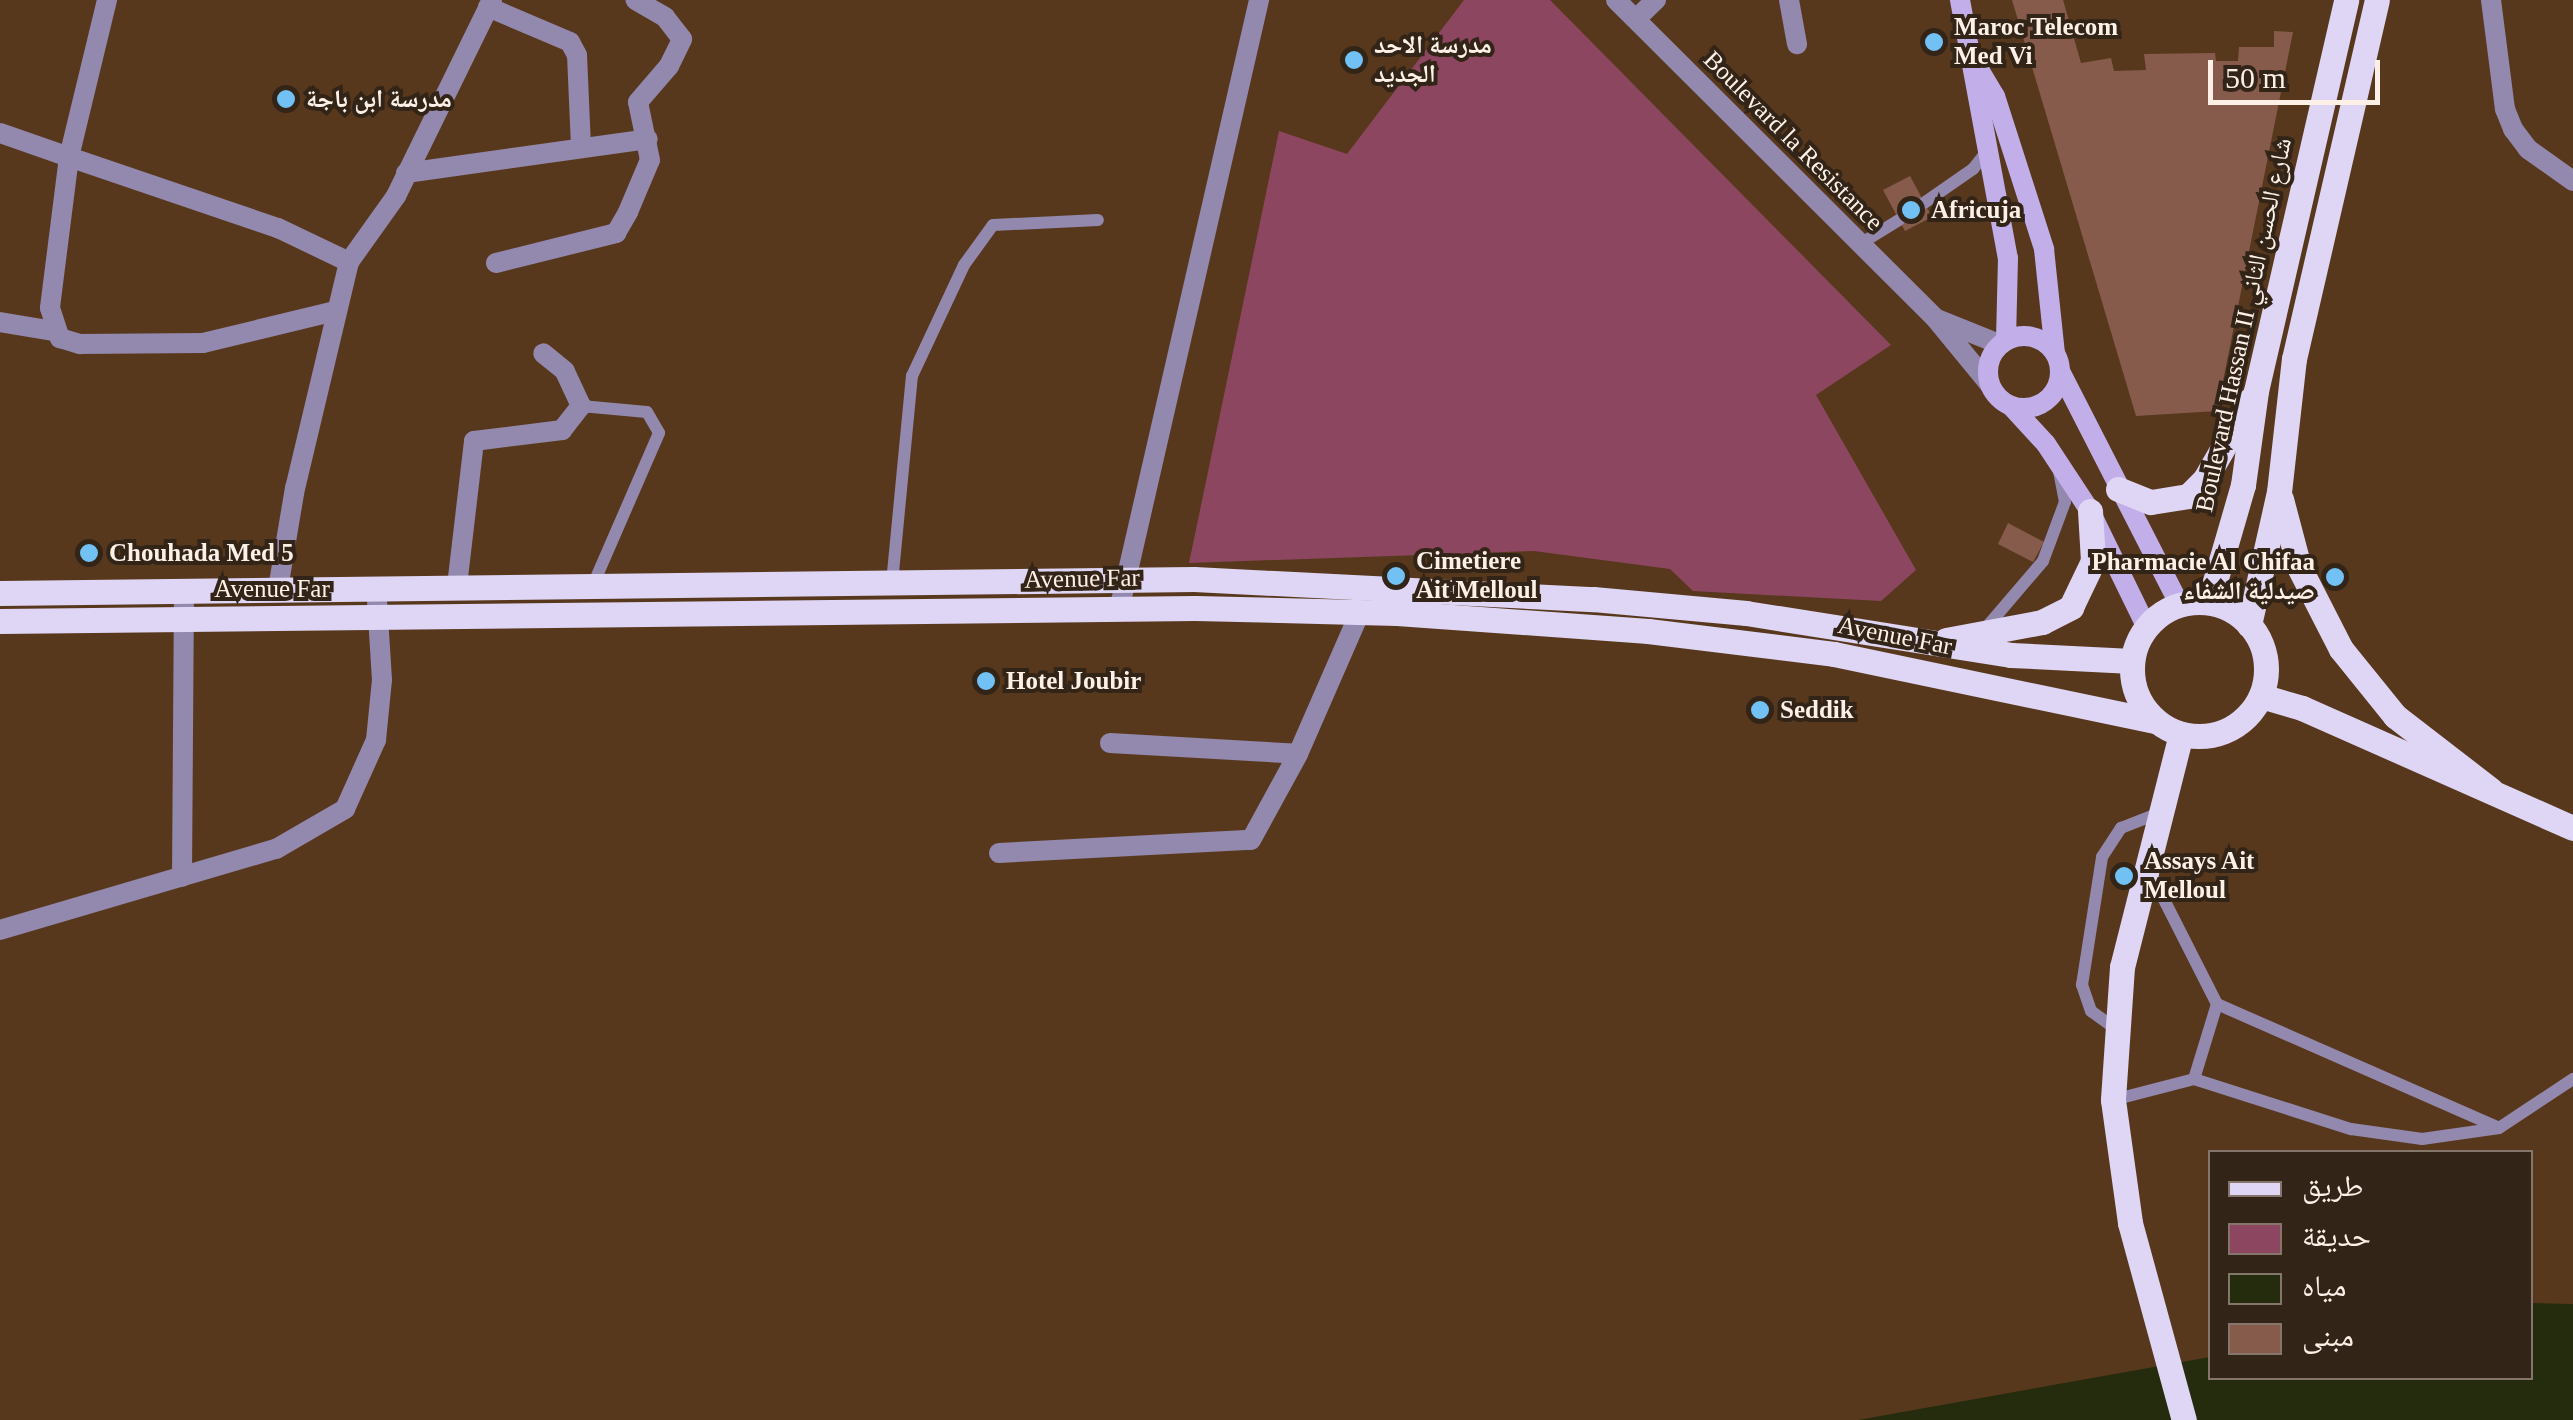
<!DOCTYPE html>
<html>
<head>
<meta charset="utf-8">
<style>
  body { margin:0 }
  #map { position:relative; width:2573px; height:1420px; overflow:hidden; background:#58381d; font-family:"Times New Roman","Noto Naskh Arabic",serif }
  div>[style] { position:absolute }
  .green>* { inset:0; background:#8c465f }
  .water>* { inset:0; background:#252b0d }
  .building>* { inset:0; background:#865b4c }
  .service>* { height:12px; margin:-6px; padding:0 6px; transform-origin:6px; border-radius:6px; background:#9388ad }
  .minor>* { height:20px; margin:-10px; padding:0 10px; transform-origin:10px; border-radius:10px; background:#9388ad }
  .secondary>* { height:20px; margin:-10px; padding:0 10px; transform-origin:10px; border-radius:10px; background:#c2afea }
  .secondary>.ring { margin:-10px; padding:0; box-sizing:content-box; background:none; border:20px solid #c2afea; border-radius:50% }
  .primary>* { height:25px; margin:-12.5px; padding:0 12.5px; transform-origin:12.5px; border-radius:12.5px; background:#dfd6f5 }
  .primary>.ring { margin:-12.5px; padding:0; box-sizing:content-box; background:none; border:25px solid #dfd6f5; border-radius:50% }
  .dots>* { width:28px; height:28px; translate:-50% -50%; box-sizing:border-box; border:5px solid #332418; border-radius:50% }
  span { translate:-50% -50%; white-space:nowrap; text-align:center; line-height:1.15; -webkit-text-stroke:8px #332418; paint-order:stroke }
  .poi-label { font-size:25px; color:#fdf0e7; font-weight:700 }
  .left { translate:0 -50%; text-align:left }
  .right { translate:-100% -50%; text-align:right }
  .street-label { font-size:25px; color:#fdf0e7 }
  .legend { position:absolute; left:2208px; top:1150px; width:325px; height:230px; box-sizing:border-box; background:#332418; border:2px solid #84766b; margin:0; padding:12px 18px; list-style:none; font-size:30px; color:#fdf0e7 }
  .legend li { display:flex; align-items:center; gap:20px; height:50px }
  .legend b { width:50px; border:2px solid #84766b }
  .scale { position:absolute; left:2208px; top:60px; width:172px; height:45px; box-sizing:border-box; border:5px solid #fdf0e7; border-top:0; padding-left:12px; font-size:30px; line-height:35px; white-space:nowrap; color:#fdf0e7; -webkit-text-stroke:8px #332418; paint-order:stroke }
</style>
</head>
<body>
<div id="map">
  <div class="green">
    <div style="clip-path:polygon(1464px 0,1550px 0,1891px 345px,1816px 395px,1916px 570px,1881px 601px,1693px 591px,1670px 569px,1534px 551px,1189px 563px,1279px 131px,1347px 154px)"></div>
  </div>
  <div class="water">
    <div style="clip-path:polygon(2531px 1303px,2573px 1304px,2573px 1420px,1858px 1420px,2210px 1357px,2210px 1378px,2530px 1378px)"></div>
  </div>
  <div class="building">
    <div style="clip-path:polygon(2012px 0,2063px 0,2081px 63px,2111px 58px,2114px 71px,2146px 70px,2144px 54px,2215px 53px,2216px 61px,2238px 61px,2239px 47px,2274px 47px,2274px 31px,2293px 32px,2217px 411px,2136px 416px)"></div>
    <div style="clip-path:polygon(1910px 176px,1932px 217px,1905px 231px,1883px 190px)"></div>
    <div style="clip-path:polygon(2008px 523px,2044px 542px,2033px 562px,1998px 544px)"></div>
  </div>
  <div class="service">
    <div style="left:1924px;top:203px;width:60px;rotate:-34.8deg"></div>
    <div style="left:1973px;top:169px;width:23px;rotate:-52deg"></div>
    <div style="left:1860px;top:244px;width:46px;rotate:-31.6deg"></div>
    <div style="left:581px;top:406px;width:66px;rotate:5.2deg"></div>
    <div style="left:647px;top:412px;width:24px;rotate:60deg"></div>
    <div style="left:659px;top:433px;width:168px;rotate:113.5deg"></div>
    <div style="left:892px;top:583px;width:208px;rotate:-84.5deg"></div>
    <div style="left:912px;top:376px;width:123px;rotate:-64.9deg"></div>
    <div style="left:964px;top:265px;width:49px;rotate:-54.1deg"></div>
    <div style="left:993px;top:225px;width:105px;rotate:-2.7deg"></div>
    <div style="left:1985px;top:629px;width:89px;rotate:-49.5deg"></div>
    <div style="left:2043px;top:561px;width:63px;rotate:-69.6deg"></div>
    <div style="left:2065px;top:502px;width:32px;rotate:-101deg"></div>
    <div style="left:2150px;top:872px;width:148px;rotate:63.1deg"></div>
    <div style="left:2217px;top:1004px;width:78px;rotate:107deg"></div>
    <div style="left:2217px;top:1004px;width:306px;rotate:23.7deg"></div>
    <div style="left:2113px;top:1027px;width:27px;rotate:-144deg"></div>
    <div style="left:2091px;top:1011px;width:28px;rotate:-109deg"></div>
    <div style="left:2082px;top:985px;width:130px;rotate:-81.1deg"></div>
    <div style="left:2102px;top:857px;width:35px;rotate:-57deg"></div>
    <div style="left:2121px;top:828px;width:41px;rotate:-21.5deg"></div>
    <div style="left:2113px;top:1100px;width:84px;rotate:-14.5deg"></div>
    <div style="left:2194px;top:1079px;width:165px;rotate:17.7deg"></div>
    <div style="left:2351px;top:1129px;width:72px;rotate:8deg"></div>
    <div style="left:2422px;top:1139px;width:78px;rotate:-8.1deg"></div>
    <div style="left:2499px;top:1128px;width:89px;rotate:-33.5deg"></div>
  </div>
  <div class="minor">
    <div style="left:107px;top:0;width:162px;rotate:103.6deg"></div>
    <div style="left:69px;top:157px;width:221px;rotate:18.8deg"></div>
    <div style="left:278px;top:228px;width:79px;rotate:25.6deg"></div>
    <div style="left:349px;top:262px;width:232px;rotate:103.4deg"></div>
    <div style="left:295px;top:488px;width:101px;rotate:99.6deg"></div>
    <div style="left:1616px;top:0;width:450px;rotate:44.9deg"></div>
    <div style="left:1935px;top:318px;width:87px;rotate:50.6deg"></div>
    <div style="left:1789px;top:0;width:45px;rotate:79.7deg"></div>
    <div style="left:2491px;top:0;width:110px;rotate:82.7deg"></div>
    <div style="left:2505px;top:109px;width:22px;rotate:68deg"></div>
    <div style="left:2513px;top:129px;width:25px;rotate:53deg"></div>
    <div style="left:2528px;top:149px;width:55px;rotate:35.4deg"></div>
    <div style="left:488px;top:7px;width:89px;rotate:23.1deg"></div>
    <div style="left:570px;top:42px;width:15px;rotate:62deg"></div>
    <div style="left:577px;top:55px;width:93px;rotate:87.5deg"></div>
    <div style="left:1636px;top:19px;width:28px;rotate:-44deg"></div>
    <div style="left:0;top:133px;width:73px;rotate:19.2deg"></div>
    <div style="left:69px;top:157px;width:152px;rotate:97.2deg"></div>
    <div style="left:50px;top:308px;width:32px;rotate:72deg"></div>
    <div style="left:60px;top:338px;width:21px;rotate:17deg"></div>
    <div style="left:80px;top:344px;width:123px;rotate:-0.5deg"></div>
    <div style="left:203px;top:343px;width:136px;rotate:-13.6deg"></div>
    <div style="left:406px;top:173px;width:244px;rotate:-8deg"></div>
    <div style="left:349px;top:262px;width:81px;rotate:-54.5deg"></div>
    <div style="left:396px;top:196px;width:218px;rotate:-63.9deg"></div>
    <div style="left:496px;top:263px;width:124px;rotate:-14deg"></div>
    <div style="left:616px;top:233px;width:24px;rotate:-60deg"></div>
    <div style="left:628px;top:212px;width:56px;rotate:-67.1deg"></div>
    <div style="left:650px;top:160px;width:59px;rotate:-101.7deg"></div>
    <div style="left:638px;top:102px;width:48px;rotate:-49.3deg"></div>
    <div style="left:669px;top:66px;width:30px;rotate:-64deg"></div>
    <div style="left:682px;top:39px;width:28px;rotate:-128deg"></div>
    <div style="left:665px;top:17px;width:34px;rotate:-150deg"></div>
    <div style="left:1937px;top:319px;width:67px;rotate:22deg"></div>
    <div style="left:0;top:322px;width:55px;rotate:9.5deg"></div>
    <div style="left:457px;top:586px;width:146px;rotate:-83.3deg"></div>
    <div style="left:474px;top:441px;width:89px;rotate:-7.1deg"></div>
    <div style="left:562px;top:430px;width:31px;rotate:-52deg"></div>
    <div style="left:581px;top:406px;width:38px;rotate:-115deg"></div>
    <div style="left:565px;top:371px;width:28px;rotate:-141deg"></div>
    <div style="left:1119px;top:610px;width:626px;rotate:-77.07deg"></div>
    <div style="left:1110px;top:743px;width:188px;rotate:3.3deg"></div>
    <div style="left:999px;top:853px;width:252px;rotate:-3deg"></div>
    <div style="left:1251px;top:840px;width:98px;rotate:-61.3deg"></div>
    <div style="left:1298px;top:754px;width:155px;rotate:-66.4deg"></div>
    <div style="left:182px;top:877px;width:273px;rotate:-89.6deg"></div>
    <div style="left:0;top:930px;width:288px;rotate:-16.4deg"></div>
    <div style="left:276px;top:849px;width:80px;rotate:-30.1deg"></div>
    <div style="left:345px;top:809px;width:76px;rotate:-65.8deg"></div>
    <div style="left:376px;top:740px;width:60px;rotate:-84.3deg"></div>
    <div style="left:382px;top:680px;width:79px;rotate:-93.6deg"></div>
  </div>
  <div class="secondary">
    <div style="left:1960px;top:0;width:262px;rotate:79.5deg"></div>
    <div style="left:2008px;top:258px;width:81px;rotate:91.4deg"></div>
    <div style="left:1978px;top:68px;width:33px;rotate:59deg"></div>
    <div style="left:1995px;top:96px;width:161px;rotate:72.2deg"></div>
    <div style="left:2044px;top:249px;width:105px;rotate:84deg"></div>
    <div class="ring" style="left:1988px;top:336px;width:52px;height:52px"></div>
    <div style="left:2061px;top:373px;width:259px;rotate:62.9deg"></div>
    <div style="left:2012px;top:407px;width:50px;rotate:47.4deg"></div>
    <div style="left:2046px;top:444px;width:80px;rotate:56.7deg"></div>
    <div style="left:2090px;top:511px;width:128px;rotate:64deg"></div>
  </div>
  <div class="primary">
    <div style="left:2118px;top:489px;width:35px;rotate:22deg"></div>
    <div style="left:2151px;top:502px;width:37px;rotate:-9deg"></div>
    <div style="left:2188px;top:496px;width:24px;rotate:-45deg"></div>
    <div style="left:2205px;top:479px;width:92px;rotate:-60.1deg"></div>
    <div style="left:2281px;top:499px;width:70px;rotate:75.2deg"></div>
    <div style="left:2299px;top:567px;width:92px;rotate:62.9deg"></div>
    <div style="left:2341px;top:649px;width:86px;rotate:51.1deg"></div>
    <div style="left:2395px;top:716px;width:121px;rotate:37.6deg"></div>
    <div style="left:0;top:593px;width:1194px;rotate:-0.67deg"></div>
    <div style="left:1194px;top:579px;width:400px;rotate:2.9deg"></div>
    <div style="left:1593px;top:599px;width:154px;rotate:5.2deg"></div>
    <div style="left:1746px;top:613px;width:268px;rotate:9deg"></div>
    <div style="left:2011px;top:655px;width:121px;rotate:2.8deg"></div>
    <div class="ring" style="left:2132px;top:602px;width:109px;height:109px"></div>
    <div style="left:2209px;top:602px;width:122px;rotate:-73.8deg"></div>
    <div style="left:2243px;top:485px;width:95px;rotate:-82.1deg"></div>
    <div style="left:2256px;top:391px;width:401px;rotate:-77deg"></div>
    <div style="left:0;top:621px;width:1195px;rotate:-0.62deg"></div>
    <div style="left:1195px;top:608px;width:202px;rotate:1.4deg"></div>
    <div style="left:1397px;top:613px;width:252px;rotate:4.1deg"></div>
    <div style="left:1648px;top:631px;width:187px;rotate:7deg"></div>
    <div style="left:1834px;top:654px;width:329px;rotate:11.8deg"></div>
    <div style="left:2249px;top:625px;width:136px;rotate:-77.3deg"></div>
    <div style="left:2279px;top:492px;width:134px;rotate:-83.6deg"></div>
    <div style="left:2294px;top:359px;width:368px;rotate:-77deg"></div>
    <div style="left:1946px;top:640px;width:98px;rotate:-10.6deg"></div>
    <div style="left:2042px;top:622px;width:33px;rotate:-27deg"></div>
    <div style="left:2071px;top:607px;width:51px;rotate:-64.4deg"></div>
    <div style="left:2093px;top:561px;width:50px;rotate:-93.4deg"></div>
    <div style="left:2261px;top:696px;width:43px;rotate:16.3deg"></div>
    <div style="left:2302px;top:708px;width:296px;rotate:23.9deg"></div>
    <div style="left:2181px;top:734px;width:240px;rotate:104.2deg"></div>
    <div style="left:2122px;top:967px;width:133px;rotate:93.9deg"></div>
    <div style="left:2113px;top:1100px;width:124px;rotate:82.1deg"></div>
    <div style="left:2130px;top:1223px;width:204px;rotate:74.7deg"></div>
  </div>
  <div class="dots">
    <div style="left:1934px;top:42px;background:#72c1f5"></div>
    <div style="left:1354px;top:60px;background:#72c1f5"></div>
    <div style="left:286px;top:99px;background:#72c1f5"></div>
    <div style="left:1911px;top:210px;background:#72c1f5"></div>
    <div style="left:89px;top:553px;background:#72c1f5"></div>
    <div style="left:1396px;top:576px;background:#72c1f5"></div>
    <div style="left:2335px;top:577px;background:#72c1f5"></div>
    <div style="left:986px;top:681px;background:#72c1f5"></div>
    <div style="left:1760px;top:710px;background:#72c1f5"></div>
    <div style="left:2124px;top:876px;background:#72c1f5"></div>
  </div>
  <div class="poi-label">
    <span class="left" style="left:1954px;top:42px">Maroc Telecom<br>Med Vi</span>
    <span class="left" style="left:1374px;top:60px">مدرسة الاحد<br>الجديد</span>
    <span class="left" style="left:306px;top:99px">مدرسة ابن باجة</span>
    <span class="left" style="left:1931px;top:210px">Africuja</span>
    <span class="left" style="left:109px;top:553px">Chouhada Med 5</span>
    <span class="left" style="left:1416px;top:576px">Cimetiere<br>Ait Melloul</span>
    <span class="right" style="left:2315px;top:577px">Pharmacie Al Chifaa<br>صيدلية الشفاء</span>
    <span class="left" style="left:1006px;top:681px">Hotel Joubir</span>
    <span class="left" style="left:1780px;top:710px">Seddik</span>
    <span class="left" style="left:2144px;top:876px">Assays Ait<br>Melloul</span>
  </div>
  <div class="street-label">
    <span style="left:1793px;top:141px;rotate:45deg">Boulevard la Resistance</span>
    <span style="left:2244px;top:325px;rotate:-78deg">Boulevard Hassan II شارع الحسن الثاني</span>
    <span style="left:1082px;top:579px;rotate:-1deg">Avenue Far</span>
    <span style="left:272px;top:589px">Avenue Far</span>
    <span style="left:1895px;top:636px;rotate:11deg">Avenue Far</span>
  </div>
  <ul class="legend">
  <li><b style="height:12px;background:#dfd6f5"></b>طريق</li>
  <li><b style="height:28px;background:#8c465f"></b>حديقة</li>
  <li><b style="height:28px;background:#252b0d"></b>مياه</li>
  <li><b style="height:28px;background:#865b4c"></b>مبنى</li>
  </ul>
  <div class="scale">50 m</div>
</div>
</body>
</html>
